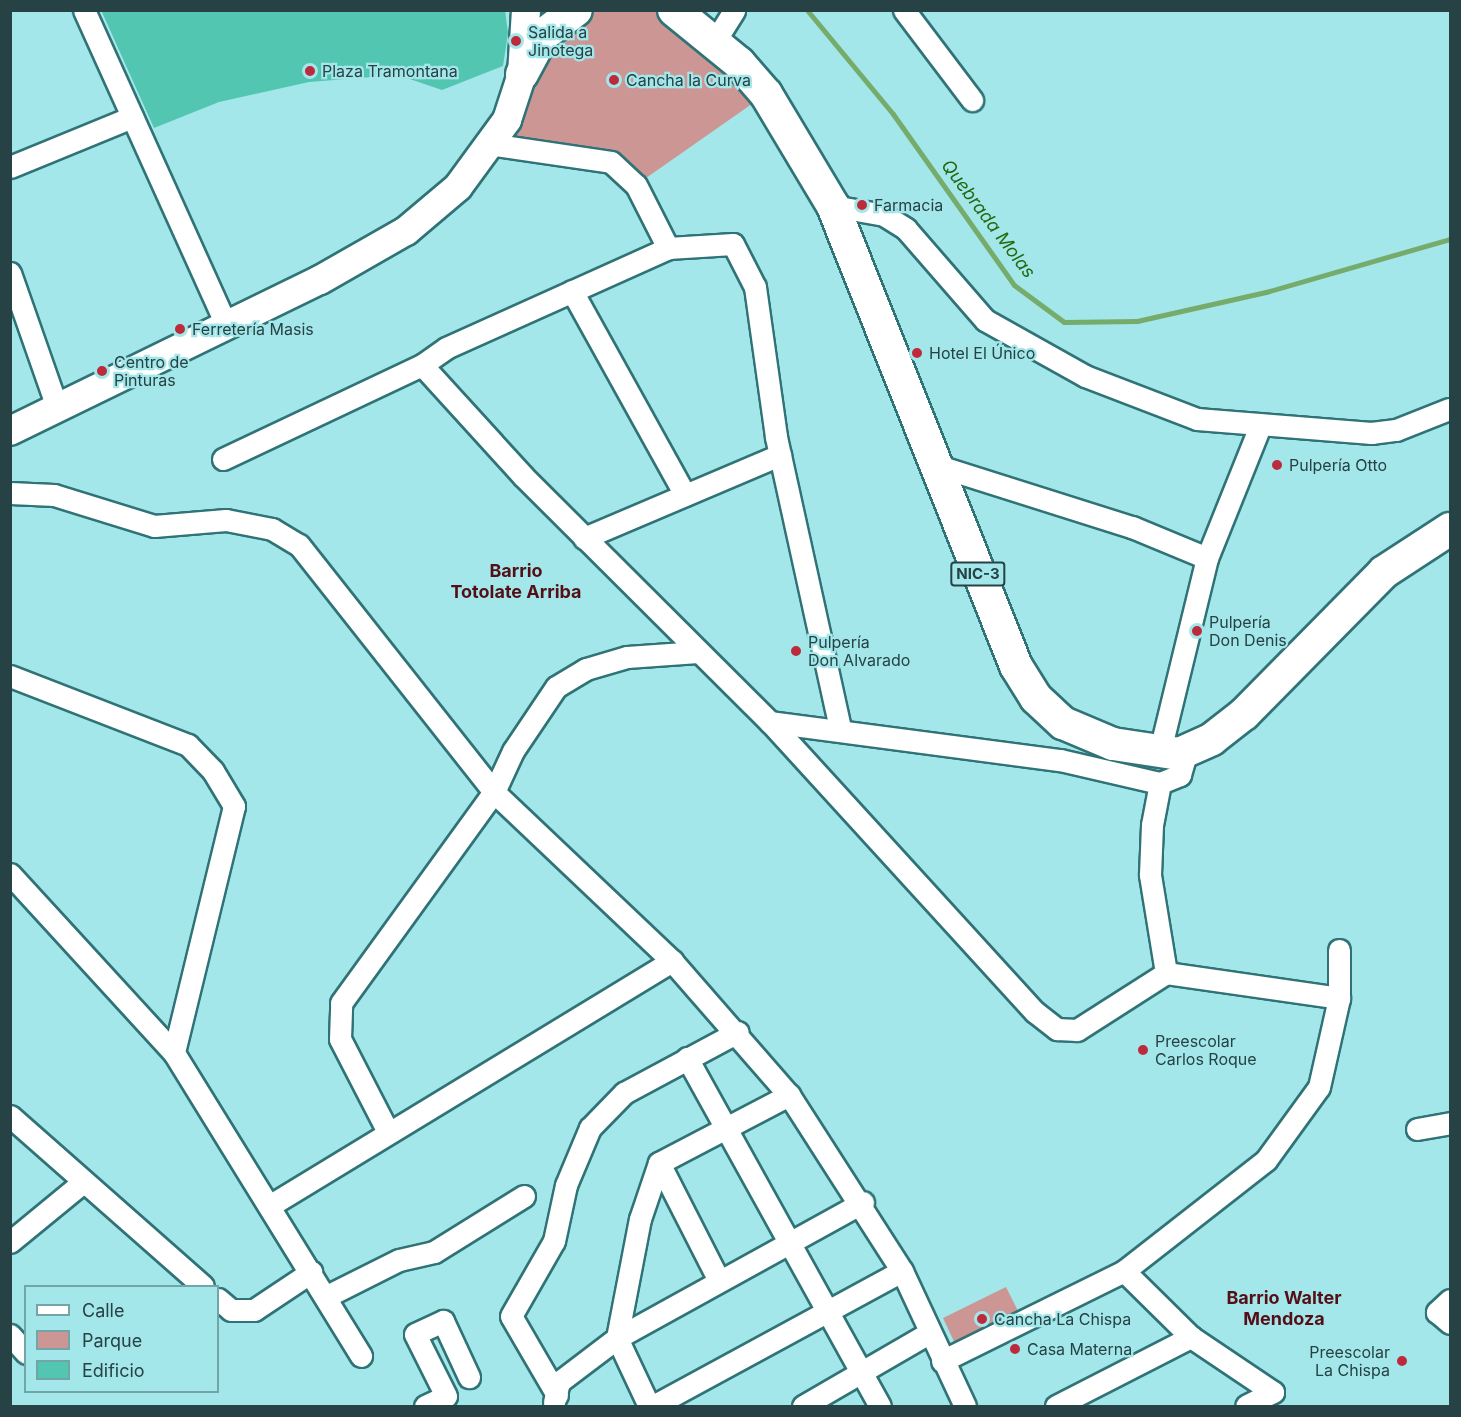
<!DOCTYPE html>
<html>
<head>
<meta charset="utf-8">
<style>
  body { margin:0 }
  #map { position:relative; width:1461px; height:1417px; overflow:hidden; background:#a3e7ea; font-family:Inter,sans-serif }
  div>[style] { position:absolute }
  .green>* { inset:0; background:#cc9694 }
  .stream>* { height:5px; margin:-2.5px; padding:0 2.5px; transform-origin:2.5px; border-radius:2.5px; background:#76ac6b }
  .building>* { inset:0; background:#53c6b2 }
  .roads { filter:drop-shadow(2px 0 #307377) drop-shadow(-2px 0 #307377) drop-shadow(0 2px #307377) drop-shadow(0 -2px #307377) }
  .street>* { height:21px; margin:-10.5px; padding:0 10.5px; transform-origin:10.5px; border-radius:10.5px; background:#fff }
  .secondary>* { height:28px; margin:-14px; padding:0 14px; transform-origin:14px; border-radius:14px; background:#fff }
  .primary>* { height:32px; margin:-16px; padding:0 16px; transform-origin:16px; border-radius:16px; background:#fff }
  .dots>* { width:16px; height:16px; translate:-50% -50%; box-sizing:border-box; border:3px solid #a3e7ea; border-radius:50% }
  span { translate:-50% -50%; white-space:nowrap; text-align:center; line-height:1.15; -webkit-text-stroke:4.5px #a3e7ea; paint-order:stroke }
  .shield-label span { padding:2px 4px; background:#a3e7ea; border:2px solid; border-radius:4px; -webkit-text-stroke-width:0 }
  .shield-label { font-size:15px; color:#264244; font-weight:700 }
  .poi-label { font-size:16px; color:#264244 }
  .left { translate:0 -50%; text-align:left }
  .right { translate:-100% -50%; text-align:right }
  .water-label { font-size:18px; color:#226910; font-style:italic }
  .neighbourhood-label { font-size:18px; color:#540f16; font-weight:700 }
  .frame { position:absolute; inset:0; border:12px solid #264244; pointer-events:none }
  .legend { position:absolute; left:24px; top:1285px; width:195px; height:108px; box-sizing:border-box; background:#a3e7ea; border:2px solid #71a5a8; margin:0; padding:8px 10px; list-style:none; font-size:18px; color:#264244 }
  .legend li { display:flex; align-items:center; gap:12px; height:30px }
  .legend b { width:30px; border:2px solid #71a5a8 }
</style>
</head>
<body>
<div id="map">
  <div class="green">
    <div style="clip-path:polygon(576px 11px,674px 11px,766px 94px,636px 185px,611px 162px,489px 144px)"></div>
    <div style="clip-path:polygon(1006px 1287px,1022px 1319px,958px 1350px,943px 1318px)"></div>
  </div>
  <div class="stream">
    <div style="left:807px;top:10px;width:135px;rotate:50.4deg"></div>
    <div style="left:893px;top:114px;width:209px;rotate:54.7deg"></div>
    <div style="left:1014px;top:285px;width:62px;rotate:36.5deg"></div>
    <div style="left:1064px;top:322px;width:73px;rotate:-0.8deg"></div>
    <div style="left:1137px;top:321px;width:132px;rotate:-12.7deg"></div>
    <div style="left:1266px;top:292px;width:191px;rotate:-16.1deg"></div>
  </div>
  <div class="building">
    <div style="clip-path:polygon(101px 10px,505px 10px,508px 33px,503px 66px,442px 90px,398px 75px,309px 82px,219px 102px,154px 128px)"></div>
  </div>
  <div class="roads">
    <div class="street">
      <div style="left:84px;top:10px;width:348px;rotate:65.7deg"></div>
      <div style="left:904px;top:10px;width:113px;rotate:52.9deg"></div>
      <div style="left:715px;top:41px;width:36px;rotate:-58deg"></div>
      <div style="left:489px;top:144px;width:123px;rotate:8.4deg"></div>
      <div style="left:611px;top:162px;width:34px;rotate:43deg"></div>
      <div style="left:636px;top:185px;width:71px;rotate:63.1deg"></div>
      <div style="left:10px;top:167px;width:132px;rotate:-22.3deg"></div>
      <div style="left:833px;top:206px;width:52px;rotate:10deg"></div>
      <div style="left:884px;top:215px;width:26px;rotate:32deg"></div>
      <div style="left:906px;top:229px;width:121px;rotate:49deg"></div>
      <div style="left:985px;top:320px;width:115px;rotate:29.2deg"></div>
      <div style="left:1085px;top:376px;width:120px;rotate:21deg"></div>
      <div style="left:1197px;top:419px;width:175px;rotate:4.6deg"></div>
      <div style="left:1371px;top:433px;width:25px;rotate:-7deg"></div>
      <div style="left:1396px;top:430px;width:57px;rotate:-21.6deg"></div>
      <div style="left:10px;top:273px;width:142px;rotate:70.7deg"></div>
      <div style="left:572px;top:291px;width:233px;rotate:61deg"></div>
      <div style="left:422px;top:365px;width:151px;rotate:47.7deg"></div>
      <div style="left:524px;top:477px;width:347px;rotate:44.9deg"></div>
      <div style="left:770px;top:722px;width:393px;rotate:47.6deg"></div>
      <div style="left:1035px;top:1012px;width:28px;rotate:38deg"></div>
      <div style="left:1057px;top:1029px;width:20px;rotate:3deg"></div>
      <div style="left:1077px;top:1030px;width:106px;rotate:-32.6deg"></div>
      <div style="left:223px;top:459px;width:220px;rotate:-25.3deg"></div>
      <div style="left:422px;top:365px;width:29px;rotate:-35deg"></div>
      <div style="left:446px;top:348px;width:243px;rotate:-24.2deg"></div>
      <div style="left:668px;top:248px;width:65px;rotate:-3.5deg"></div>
      <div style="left:733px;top:244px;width:48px;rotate:62.9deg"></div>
      <div style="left:755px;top:287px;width:151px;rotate:82deg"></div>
      <div style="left:776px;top:437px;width:299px;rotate:77.6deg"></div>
      <div style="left:935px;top:465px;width:207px;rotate:17.5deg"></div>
      <div style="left:1132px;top:527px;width:81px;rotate:22.5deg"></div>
      <div style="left:1207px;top:558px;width:199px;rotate:103.7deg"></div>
      <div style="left:10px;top:493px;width:44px;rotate:2.6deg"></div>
      <div style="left:54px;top:495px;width:105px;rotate:17.2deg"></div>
      <div style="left:154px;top:526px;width:72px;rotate:-4.8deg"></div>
      <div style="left:226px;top:520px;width:47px;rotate:11.1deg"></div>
      <div style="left:272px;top:529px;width:31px;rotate:31deg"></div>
      <div style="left:299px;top:545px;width:315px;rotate:51.7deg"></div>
      <div style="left:494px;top:792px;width:245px;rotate:43.5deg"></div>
      <div style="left:672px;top:961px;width:178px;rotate:48.9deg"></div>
      <div style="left:789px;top:1095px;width:209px;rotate:57.3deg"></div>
      <div style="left:902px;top:1271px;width:149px;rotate:65deg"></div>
      <div style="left:584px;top:538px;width:213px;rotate:-23deg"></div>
      <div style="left:1207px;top:558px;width:144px;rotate:-68.1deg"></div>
      <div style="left:10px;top:676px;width:191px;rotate:21.2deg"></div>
      <div style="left:188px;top:745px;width:36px;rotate:46deg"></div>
      <div style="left:213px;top:771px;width:41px;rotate:59deg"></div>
      <div style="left:234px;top:806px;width:254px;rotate:103.7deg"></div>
      <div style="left:770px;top:722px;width:292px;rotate:7.5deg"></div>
      <div style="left:1060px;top:760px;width:103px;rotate:13deg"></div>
      <div style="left:1187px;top:750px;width:26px;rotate:106deg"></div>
      <div style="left:1180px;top:775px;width:22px;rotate:158deg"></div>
      <div style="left:1160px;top:783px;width:43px;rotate:100.8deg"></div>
      <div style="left:1152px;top:825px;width:50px;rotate:92.3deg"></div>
      <div style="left:1150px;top:875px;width:99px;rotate:80.7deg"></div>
      <div style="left:1166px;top:973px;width:175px;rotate:8.2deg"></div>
      <div style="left:10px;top:874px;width:243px;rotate:47.5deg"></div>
      <div style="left:174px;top:1053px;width:356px;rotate:58.3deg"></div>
      <div style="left:687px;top:1058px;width:398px;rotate:61deg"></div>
      <div style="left:10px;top:1116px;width:257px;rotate:41.4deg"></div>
      <div style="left:1417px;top:1129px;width:34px;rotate:-10deg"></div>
      <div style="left:387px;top:1130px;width:102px;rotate:-117.3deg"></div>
      <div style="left:340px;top:1039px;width:36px;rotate:-88deg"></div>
      <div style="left:341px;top:1003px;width:261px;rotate:-54.1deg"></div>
      <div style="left:494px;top:792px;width:45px;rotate:-65.1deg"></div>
      <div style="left:513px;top:751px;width:77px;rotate:-56.1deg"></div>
      <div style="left:556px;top:687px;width:35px;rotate:-31deg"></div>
      <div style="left:586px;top:669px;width:43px;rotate:-16.3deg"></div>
      <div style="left:627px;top:657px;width:71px;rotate:-4deg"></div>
      <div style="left:659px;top:1163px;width:130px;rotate:63deg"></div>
      <div style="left:269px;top:1206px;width:472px;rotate:-31.3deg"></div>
      <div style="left:10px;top:1242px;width:94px;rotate:-39.4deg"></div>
      <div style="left:1124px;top:1271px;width:94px;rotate:44.6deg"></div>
      <div style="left:1191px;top:1337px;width:99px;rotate:33.9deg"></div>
      <div style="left:1273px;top:1392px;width:30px;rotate:153deg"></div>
      <div style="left:327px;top:1296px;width:80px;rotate:-26.6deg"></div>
      <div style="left:399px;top:1260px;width:36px;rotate:-13deg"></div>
      <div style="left:434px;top:1252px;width:106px;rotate:-31.9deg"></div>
      <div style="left:218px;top:1299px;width:17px;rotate:40deg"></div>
      <div style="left:231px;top:1310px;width:23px"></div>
      <div style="left:254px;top:1310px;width:69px;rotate:-33.7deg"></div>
      <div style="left:1450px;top:1300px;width:18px;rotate:137deg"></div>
      <div style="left:1437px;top:1312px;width:17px;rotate:40deg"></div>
      <div style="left:10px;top:1335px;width:24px;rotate:48deg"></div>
      <div style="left:942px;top:1361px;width:203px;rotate:-26.3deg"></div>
      <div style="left:1124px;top:1271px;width:180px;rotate:-38deg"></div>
      <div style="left:1266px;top:1160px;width:90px;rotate:-54deg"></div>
      <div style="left:1319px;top:1087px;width:91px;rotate:-77.3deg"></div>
      <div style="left:1339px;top:998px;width:48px;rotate:-90deg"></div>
      <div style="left:557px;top:1395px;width:91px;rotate:-120.2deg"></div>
      <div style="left:511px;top:1316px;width:86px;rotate:-60.2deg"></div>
      <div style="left:554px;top:1241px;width:57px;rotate:-77.9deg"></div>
      <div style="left:566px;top:1185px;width:62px;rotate:-67.2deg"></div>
      <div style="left:590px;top:1128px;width:49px;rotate:-45.8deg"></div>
      <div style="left:624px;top:1093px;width:129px;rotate:-28.2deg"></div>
      <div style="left:554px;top:1402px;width:21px;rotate:-76deg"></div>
      <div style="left:559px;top:1382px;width:73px;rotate:-37.2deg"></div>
      <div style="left:617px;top:1338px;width:281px;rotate:-28.9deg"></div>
      <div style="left:425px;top:1406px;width:23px;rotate:-25deg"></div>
      <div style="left:446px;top:1396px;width:69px;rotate:-116.6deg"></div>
      <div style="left:415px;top:1334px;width:31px;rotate:-25deg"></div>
      <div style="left:443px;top:1321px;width:62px;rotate:65.1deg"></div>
      <div style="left:649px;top:1406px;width:75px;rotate:-115.2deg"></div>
      <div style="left:617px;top:1338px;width:121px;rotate:-79.1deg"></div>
      <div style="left:640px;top:1219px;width:59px;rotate:-71.3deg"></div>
      <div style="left:659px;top:1163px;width:147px;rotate:-27.6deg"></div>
      <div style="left:653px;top:1406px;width:283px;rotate:-28.5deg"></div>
      <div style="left:803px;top:1406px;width:146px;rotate:-30.1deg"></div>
      <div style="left:1056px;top:1406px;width:152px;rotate:-27.1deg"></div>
    </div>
    <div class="secondary">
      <div style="left:10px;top:431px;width:345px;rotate:-26deg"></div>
      <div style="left:320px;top:280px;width:99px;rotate:-29.7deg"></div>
      <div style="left:406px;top:231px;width:68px;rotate:-40.2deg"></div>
      <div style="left:458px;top:187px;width:83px;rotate:-53.8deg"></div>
      <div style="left:507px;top:120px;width:48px;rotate:-71.9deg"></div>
      <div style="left:522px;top:74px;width:64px;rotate:-86.4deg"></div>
    </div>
    <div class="primary">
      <div style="left:674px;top:10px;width:84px;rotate:39.2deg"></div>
      <div style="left:739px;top:63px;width:41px;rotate:48.9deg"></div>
      <div style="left:766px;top:94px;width:131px;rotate:59.1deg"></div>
      <div style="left:833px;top:206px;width:495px;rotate:68.3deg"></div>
      <div style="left:1016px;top:666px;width:38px;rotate:58deg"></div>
      <div style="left:1036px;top:698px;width:37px;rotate:43deg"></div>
      <div style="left:1063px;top:723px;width:54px;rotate:22.8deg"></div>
      <div style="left:1113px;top:744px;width:67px;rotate:8.6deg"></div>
      <div style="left:1179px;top:754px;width:36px;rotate:-24deg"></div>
      <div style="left:1212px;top:739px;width:41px;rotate:-38deg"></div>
      <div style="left:1244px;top:714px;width:199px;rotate:-45.4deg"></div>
      <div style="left:1384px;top:572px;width:79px;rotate:-33.1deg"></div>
      <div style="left:522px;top:74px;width:44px;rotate:-61.7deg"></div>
      <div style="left:543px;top:35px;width:41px;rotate:-37.1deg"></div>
    </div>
  </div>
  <div class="dots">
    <div style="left:516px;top:41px;background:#bc2b3b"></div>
    <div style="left:310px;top:71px;background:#bc2b3b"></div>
    <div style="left:614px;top:80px;background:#bc2b3b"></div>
    <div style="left:862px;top:205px;background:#bc2b3b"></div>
    <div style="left:180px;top:329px;background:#bc2b3b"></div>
    <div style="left:917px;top:353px;background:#bc2b3b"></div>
    <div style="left:102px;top:371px;background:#bc2b3b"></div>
    <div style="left:1277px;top:465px;background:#bc2b3b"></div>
    <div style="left:1197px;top:631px;background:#bc2b3b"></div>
    <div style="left:796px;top:651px;background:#bc2b3b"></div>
    <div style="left:1143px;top:1050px;background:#bc2b3b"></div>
    <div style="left:982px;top:1319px;background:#bc2b3b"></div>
    <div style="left:1015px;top:1349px;background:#bc2b3b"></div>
    <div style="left:1402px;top:1361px;background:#bc2b3b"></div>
  </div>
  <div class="shield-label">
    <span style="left:978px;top:574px">NIC-3</span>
  </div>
  <div class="poi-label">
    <span class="left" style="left:528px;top:41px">Salida a<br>Jinotega</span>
    <span class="left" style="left:322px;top:71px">Plaza Tramontana</span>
    <span class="left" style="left:626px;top:80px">Cancha la Curva</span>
    <span class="left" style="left:874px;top:205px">Farmacia</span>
    <span class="left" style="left:192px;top:329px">Ferretería Masis</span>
    <span class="left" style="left:929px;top:353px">Hotel El Único</span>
    <span class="left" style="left:114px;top:371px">Centro de<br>Pinturas</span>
    <span class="left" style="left:1289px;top:465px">Pulpería Otto</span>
    <span class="left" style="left:1209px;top:631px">Pulpería<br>Don Denis</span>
    <span class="left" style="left:808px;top:651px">Pulpería<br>Don Alvarado</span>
    <span class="left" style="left:1155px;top:1050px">Preescolar<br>Carlos Roque</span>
    <span class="left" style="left:994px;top:1319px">Cancha La Chispa</span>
    <span class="left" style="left:1027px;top:1349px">Casa Materna</span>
    <span class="right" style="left:1390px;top:1361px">Preescolar<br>La Chispa</span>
  </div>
  <div class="water-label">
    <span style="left:988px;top:219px;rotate:53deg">Quebrada Molas</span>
  </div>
  <div class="neighbourhood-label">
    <span style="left:516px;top:582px">Barrio<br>Totolate Arriba</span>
    <span style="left:1284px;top:1309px">Barrio Walter<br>Mendoza</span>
  </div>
  <div class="frame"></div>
  <ul class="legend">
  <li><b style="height:8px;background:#fff"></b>Calle</li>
  <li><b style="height:16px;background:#cc9694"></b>Parque</li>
  <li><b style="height:16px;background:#53c6b2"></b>Edificio</li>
  </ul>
</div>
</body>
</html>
